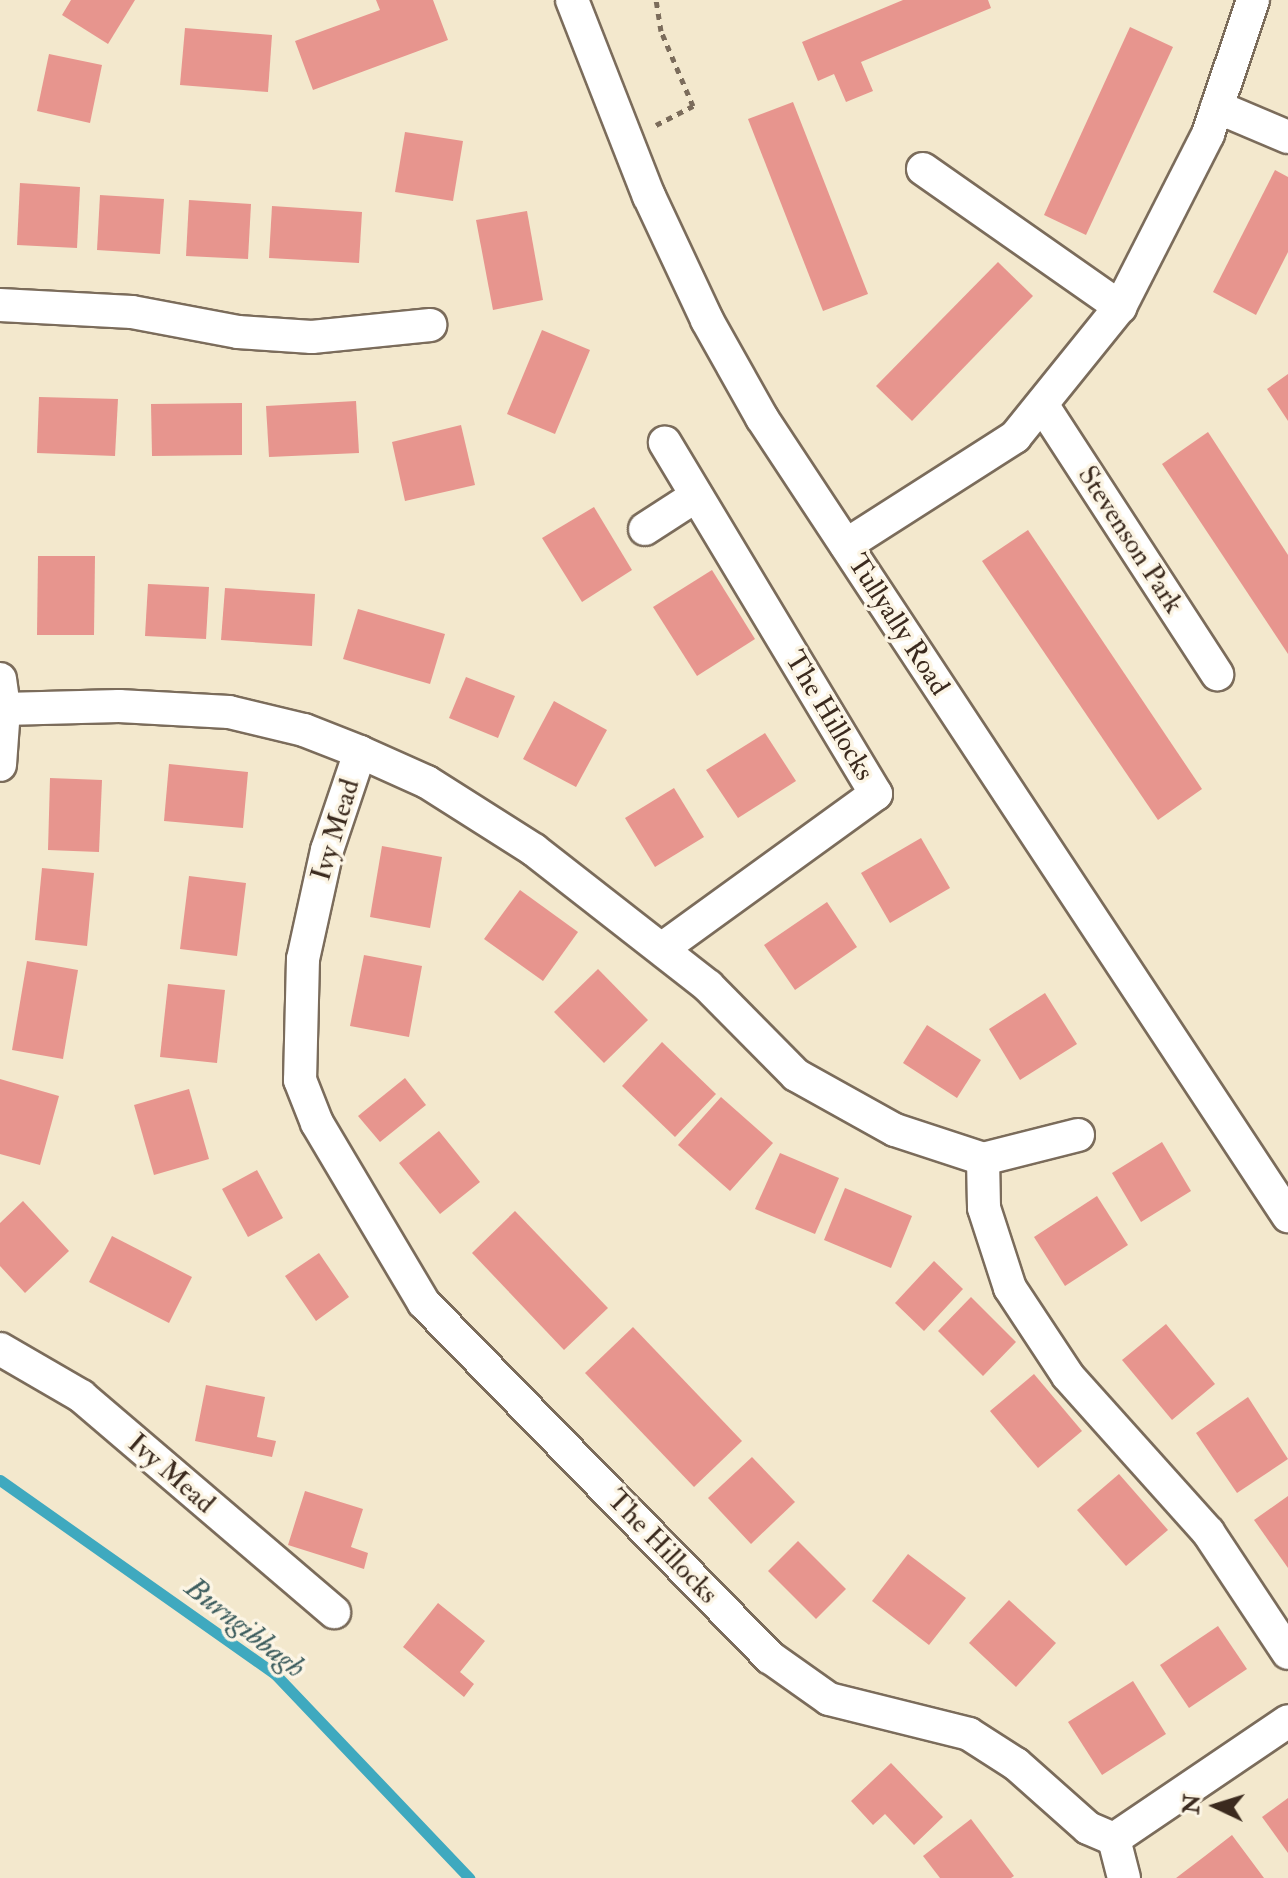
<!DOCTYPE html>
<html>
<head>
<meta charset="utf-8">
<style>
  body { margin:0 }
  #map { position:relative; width:1288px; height:1878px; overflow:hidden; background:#f3e8cd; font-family:"IM FELL Double Pica",serif }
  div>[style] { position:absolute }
  .stream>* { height:11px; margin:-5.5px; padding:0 5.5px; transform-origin:5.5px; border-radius:5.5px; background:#3fa9bf }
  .building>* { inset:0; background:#e7958e }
  .path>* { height:5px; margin-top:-2.5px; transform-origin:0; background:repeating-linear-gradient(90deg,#7b6c5b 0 6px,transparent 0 12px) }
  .roads { filter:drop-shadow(2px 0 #7b6c5b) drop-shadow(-2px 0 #7b6c5b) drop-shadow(0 2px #7b6c5b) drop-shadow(0 -2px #7b6c5b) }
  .minor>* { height:32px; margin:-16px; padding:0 16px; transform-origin:16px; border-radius:16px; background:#fff }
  span { translate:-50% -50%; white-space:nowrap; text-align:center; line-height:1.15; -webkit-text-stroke:7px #fcf5e5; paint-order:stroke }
  .street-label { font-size:28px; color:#3b2a1e }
  .water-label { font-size:30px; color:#3d5d5e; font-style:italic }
  .north { position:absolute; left:1176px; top:1766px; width:80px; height:80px; -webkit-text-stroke:6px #fcf5e5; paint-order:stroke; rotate:274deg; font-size:22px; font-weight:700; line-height:32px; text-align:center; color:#3b2a1e }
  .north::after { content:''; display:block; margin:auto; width:28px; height:36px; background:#3b2a1e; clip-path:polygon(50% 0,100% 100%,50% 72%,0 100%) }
</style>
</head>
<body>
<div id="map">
  <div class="stream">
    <div style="left:0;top:1480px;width:337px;rotate:35.2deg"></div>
    <div style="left:275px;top:1674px;width:282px;rotate:46.4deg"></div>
  </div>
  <div class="building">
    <div style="clip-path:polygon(71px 0,135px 0,108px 44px,62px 15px)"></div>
    <div style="clip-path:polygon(376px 0,433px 0,448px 40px,313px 90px,295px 41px,380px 10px)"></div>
    <div style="clip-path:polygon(903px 0,988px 0,991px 8px,861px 62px,873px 91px,846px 102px,834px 74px,818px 81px,802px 42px)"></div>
    <div style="clip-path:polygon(1130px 27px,1173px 47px,1086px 235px,1044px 215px)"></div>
    <div style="clip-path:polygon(185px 28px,272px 35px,268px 92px,180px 85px)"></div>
    <div style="clip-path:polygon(49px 54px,102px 65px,90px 123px,37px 111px)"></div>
    <div style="clip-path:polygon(793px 102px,868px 294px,823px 311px,748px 119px)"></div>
    <div style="clip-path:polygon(405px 132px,463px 141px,453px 201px,395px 192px)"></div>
    <div style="clip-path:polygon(1275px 170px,1288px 177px,1288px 252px,1256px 315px,1213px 292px)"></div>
    <div style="clip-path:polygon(20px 183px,80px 187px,77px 248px,17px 245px)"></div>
    <div style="clip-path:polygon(100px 195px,164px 199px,160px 254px,97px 250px)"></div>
    <div style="clip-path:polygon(189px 200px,251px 204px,248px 259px,186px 256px)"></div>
    <div style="clip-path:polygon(272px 206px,362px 212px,359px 263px,269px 258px)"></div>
    <div style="clip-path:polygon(527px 211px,543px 300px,493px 310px,476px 220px)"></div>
    <div style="clip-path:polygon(998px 262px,1033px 296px,912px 421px,876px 386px)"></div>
    <div style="clip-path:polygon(542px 330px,590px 350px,555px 434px,507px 414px)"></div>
    <div style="clip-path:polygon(1288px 374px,1288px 421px,1267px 389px)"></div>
    <div style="clip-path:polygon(39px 397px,118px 399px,115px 456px,37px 453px)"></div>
    <div style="clip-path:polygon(356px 401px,359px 453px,269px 457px,266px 406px)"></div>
    <div style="clip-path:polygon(242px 403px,242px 455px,152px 456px,151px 404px)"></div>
    <div style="clip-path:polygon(461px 425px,475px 485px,405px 501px,392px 442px)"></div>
    <div style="clip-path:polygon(1208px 432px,1288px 555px,1288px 654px,1162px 464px)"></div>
    <div style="clip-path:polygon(594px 507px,632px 570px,582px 602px,542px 538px)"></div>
    <div style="clip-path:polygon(1028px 530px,1202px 789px,1158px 820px,982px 561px)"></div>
    <div style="clip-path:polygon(38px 556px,95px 556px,94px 635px,37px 635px)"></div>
    <div style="clip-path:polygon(712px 570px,755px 639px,697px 676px,653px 607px)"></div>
    <div style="clip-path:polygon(148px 584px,209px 587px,206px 639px,145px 636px)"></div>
    <div style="clip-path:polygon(225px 588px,315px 594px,312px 646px,221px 640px)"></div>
    <div style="clip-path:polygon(358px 609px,445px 634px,430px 684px,343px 659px)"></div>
    <div style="clip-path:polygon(466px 677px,515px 696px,498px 738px,449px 718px)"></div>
    <div style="clip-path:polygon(554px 701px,607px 730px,576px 787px,523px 759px)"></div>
    <div style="clip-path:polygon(765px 733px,796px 781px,738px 818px,706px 770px)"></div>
    <div style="clip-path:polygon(169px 764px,248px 772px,243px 828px,164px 821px)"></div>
    <div style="clip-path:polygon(50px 778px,102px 780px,99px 852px,48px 850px)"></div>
    <div style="clip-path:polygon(674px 788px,704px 837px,655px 867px,625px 818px)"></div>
    <div style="clip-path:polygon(921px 838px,950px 888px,890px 923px,861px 873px)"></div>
    <div style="clip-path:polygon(382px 846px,442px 857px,430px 928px,370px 917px)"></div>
    <div style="clip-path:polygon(42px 868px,94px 873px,87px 946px,35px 940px)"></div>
    <div style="clip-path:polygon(189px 876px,246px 883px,237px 956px,180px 949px)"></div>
    <div style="clip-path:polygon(520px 890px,578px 932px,543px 981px,484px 939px)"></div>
    <div style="clip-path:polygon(827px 902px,857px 947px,795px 990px,764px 945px)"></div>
    <div style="clip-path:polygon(364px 955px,422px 966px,409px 1037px,350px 1026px)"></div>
    <div style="clip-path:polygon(27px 961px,78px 970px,63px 1059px,12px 1050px)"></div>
    <div style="clip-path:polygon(598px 969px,648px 1020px,604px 1063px,554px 1012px)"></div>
    <div style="clip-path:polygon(168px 984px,225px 990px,217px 1063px,160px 1057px)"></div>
    <div style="clip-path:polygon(1045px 993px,1077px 1044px,1020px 1080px,989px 1029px)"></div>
    <div style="clip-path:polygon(927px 1025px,981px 1060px,957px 1098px,903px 1063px)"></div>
    <div style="clip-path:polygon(662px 1042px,716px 1094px,675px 1137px,622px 1086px)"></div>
    <div style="clip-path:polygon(405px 1078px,426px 1105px,380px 1142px,358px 1116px)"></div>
    <div style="clip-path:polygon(0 1079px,59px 1096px,40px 1165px,0 1154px)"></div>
    <div style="clip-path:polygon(189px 1089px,209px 1159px,154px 1175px,134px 1105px)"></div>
    <div style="clip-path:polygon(721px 1097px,773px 1143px,730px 1191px,678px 1145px)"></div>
    <div style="clip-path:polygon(439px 1131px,480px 1182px,440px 1214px,399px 1163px)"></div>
    <div style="clip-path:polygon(1162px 1142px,1191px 1191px,1141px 1222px,1112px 1173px)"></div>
    <div style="clip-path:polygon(780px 1153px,839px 1178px,815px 1234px,755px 1209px)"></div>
    <div style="clip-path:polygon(257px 1170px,283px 1218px,248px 1237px,222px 1189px)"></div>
    <div style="clip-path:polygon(845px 1188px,912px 1216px,891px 1268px,824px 1240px)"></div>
    <div style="clip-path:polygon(1097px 1196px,1128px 1245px,1065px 1286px,1034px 1237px)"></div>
    <div style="clip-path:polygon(23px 1201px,69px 1251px,25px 1293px,0 1266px,0 1223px)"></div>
    <div style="clip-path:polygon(515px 1211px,608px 1308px,564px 1350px,472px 1253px)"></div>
    <div style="clip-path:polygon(112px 1236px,192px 1277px,169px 1323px,89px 1282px)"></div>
    <div style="clip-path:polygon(319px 1253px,349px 1297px,316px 1321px,285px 1276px)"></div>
    <div style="clip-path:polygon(934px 1261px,963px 1289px,924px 1331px,895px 1303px)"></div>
    <div style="clip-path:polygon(971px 1297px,1016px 1342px,983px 1376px,938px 1331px)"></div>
    <div style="clip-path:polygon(1166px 1324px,1215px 1384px,1172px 1420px,1122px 1360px)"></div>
    <div style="clip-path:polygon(633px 1327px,742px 1441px,694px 1487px,585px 1373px)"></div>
    <div style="clip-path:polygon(1034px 1374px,1082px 1431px,1038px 1468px,990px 1411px)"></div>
    <div style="clip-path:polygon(206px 1385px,265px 1397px,257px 1437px,276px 1441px,272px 1457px,195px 1441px)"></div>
    <div style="clip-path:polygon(1248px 1397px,1288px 1459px,1237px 1493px,1196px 1433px)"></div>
    <div style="clip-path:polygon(752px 1457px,795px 1502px,751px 1544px,708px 1498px)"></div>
    <div style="clip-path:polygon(1119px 1474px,1168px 1530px,1126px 1566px,1077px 1510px)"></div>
    <div style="clip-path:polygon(305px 1491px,363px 1509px,351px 1547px,368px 1553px,364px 1569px,288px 1545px)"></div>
    <div style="clip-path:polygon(1288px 1496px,1288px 1568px,1254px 1520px)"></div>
    <div style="clip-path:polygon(798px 1541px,846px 1589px,816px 1619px,768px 1571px)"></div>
    <div style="clip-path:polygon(908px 1554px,966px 1598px,929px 1645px,872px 1601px)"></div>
    <div style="clip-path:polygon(1009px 1600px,1056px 1643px,1016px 1687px,969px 1643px)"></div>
    <div style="clip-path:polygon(438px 1603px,485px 1641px,460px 1672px,474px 1684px,464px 1697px,403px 1647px)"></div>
    <div style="clip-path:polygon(1218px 1626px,1247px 1669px,1189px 1708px,1160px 1665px)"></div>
    <div style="clip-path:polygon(1133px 1681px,1166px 1734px,1102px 1775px,1068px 1722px)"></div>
    <div style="clip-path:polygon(891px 1763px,943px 1817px,914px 1845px,885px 1814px,873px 1825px,851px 1801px)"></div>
    <div style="clip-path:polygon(1288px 1798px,1288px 1853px,1262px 1817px)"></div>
    <div style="clip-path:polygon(971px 1819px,1014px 1876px,1011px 1878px,940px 1878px,923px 1856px)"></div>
    <div style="clip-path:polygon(1232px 1835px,1264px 1878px,1176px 1878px,1205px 1856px)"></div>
  </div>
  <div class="path">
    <div style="left:656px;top:125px;width:42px;rotate:-27.2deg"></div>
    <div style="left:693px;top:106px;width:82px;rotate:-113.1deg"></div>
    <div style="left:661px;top:31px;width:31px;rotate:-99deg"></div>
  </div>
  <div class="roads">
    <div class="minor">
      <div style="left:572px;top:0;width:211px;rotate:68.6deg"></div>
      <div style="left:649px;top:196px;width:137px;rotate:64.9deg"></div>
      <div style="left:707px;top:320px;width:112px;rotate:60.7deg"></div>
      <div style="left:762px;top:418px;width:956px;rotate:56.61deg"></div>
      <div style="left:1217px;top:107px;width:77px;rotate:22.9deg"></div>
      <div style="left:923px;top:169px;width:241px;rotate:35deg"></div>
      <div style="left:0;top:305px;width:132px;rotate:3deg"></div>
      <div style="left:132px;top:312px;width:108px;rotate:10.7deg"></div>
      <div style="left:238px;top:332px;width:74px;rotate:3.9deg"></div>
      <div style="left:312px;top:337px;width:119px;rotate:-5.8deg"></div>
      <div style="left:1043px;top:406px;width:320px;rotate:57deg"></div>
      <div style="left:645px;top:529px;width:61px;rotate:-32.9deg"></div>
      <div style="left:846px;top:545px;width:201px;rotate:-32.6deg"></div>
      <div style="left:1015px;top:437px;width:167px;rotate:-51.1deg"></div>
      <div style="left:1120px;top:307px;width:194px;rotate:-63deg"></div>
      <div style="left:1208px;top:134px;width:141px;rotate:-71.4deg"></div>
      <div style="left:0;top:679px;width:30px;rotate:82deg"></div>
      <div style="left:4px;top:709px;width:56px;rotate:94.1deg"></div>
      <div style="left:4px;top:709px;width:115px;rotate:-1.5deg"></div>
      <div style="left:119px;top:706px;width:110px;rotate:3.1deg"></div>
      <div style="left:229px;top:712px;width:77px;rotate:13.5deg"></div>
      <div style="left:304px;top:730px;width:60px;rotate:21.4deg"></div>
      <div style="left:360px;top:752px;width:73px;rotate:24.1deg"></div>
      <div style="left:427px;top:782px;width:127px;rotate:32.4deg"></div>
      <div style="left:534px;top:850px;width:221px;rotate:38deg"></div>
      <div style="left:708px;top:986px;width:125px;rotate:45.3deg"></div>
      <div style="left:796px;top:1075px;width:113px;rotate:29.1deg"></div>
      <div style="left:895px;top:1130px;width:93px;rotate:18.2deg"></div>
      <div style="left:983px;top:1159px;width:98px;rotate:-14.2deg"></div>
      <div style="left:360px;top:752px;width:103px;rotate:108.6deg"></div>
      <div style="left:327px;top:850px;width:112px;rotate:102.4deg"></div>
      <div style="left:303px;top:959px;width:121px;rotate:91.4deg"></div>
      <div style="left:300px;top:1080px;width:46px;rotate:68.4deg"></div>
      <div style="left:317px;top:1123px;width:209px;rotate:59.3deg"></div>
      <div style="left:424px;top:1303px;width:496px;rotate:45.7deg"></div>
      <div style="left:771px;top:1658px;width:71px;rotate:35.3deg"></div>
      <div style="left:829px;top:1699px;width:144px;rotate:14deg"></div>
      <div style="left:969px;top:1734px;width:56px;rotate:32.6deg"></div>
      <div style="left:1016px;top:1764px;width:96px;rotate:41.6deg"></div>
      <div style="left:1088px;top:1828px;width:28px;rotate:23deg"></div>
      <div style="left:1114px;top:1839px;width:210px;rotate:-34.1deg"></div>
      <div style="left:663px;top:948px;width:263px;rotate:-35.9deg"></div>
      <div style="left:876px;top:794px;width:410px;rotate:-121deg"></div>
      <div style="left:983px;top:1159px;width:49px;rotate:88.8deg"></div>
      <div style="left:984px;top:1208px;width:84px;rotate:72deg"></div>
      <div style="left:1010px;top:1288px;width:105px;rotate:56.6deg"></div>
      <div style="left:1068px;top:1376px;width:210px;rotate:48.1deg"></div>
      <div style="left:1208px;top:1532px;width:145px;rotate:56.5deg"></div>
      <div style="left:0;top:1349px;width:94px;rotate:30.1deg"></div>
      <div style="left:81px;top:1396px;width:333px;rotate:40.5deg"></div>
      <div style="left:1114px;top:1839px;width:40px;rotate:75.6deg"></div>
    </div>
  </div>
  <div class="street-label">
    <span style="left:1130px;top:540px;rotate:57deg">Stevenson Park</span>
    <span style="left:898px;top:625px;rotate:57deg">Tullyally Road</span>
    <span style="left:829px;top:716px;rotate:59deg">The Hillocks</span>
    <span style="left:336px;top:830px;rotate:-73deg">Ivy Mead</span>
    <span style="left:171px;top:1474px;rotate:41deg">Ivy Mead</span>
    <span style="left:662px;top:1547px;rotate:46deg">The Hillocks</span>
  </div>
  <div class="water-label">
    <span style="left:245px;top:1628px;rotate:38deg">Burngibbagh</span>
  </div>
  <div class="north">N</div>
</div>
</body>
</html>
